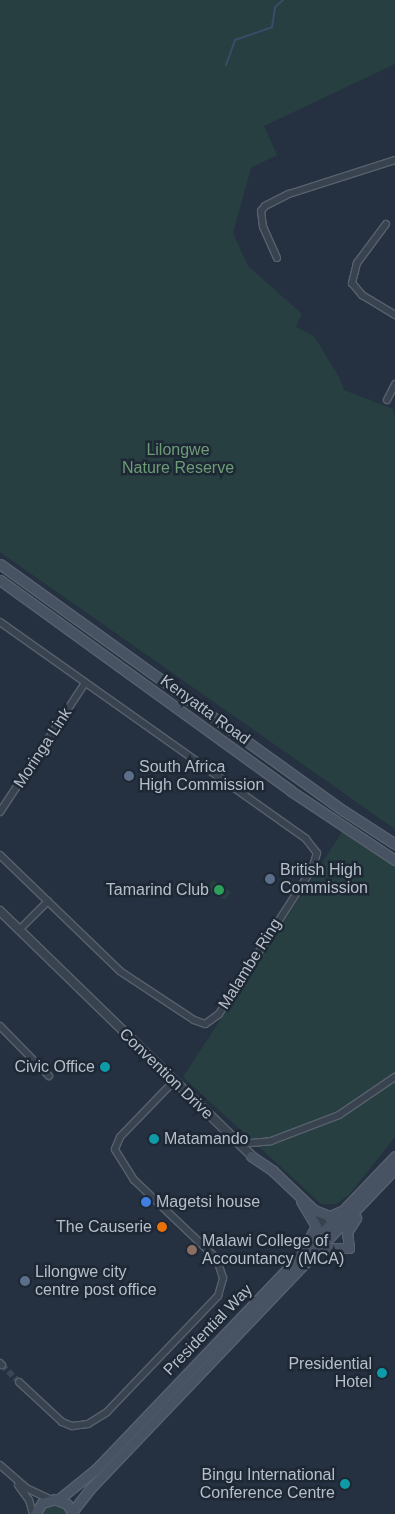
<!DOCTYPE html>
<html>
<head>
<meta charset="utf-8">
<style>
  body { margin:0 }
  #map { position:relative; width:395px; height:1514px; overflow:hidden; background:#253140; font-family:Arial,sans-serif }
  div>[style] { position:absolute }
  .green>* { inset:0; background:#273f41 }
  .stream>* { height:2px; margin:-1px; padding:0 1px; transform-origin:1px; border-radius:1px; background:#384d68 }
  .minor-tunnel>* { height:6px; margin-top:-3px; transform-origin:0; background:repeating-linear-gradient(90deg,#3b4655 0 6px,transparent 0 9px) }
  .roads { filter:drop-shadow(1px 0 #57616d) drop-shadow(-1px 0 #57616d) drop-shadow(0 1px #57616d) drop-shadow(0 -1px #57616d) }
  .minor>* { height:6px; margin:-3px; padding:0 3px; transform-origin:3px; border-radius:3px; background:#394350 }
  .tertiary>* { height:8px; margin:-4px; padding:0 4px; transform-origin:4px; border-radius:4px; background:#394350 }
  .secondary>* { height:9px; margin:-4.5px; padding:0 4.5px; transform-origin:4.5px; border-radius:4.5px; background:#475263 }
  .dots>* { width:14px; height:14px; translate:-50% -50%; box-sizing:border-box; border:2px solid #1e2835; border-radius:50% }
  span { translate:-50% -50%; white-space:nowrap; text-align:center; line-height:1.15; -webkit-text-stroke:5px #1e2835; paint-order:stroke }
  .park-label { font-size:16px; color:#6c9c76 }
  .street-label { font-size:16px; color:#b6beca }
  .poi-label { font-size:16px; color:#b6beca }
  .left { translate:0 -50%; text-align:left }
  .right { translate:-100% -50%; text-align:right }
</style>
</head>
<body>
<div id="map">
  <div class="green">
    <div style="clip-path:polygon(0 0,395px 0,395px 64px,264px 126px,277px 155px,251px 168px,233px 233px,248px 266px,302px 314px,296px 327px,314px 336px,339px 377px,344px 390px,393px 409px,395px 416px,395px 829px,0 552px)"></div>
    <div style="clip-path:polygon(344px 829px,395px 865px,395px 1137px,349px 1195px,336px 1204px,321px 1204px,183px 1077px)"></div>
    <div style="clip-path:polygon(213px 880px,231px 892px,225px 900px,207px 889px)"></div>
    <div style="clip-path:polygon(54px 1503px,63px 1506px,68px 1514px,41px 1514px,46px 1507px)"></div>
  </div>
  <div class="stream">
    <div style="left:226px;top:65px;width:27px;rotate:-70deg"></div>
    <div style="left:235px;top:40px;width:39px;rotate:-19deg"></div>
    <div style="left:272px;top:27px;width:20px;rotate:-81deg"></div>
    <div style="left:275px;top:7px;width:11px;rotate:-41deg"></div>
  </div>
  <div class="minor-tunnel">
    <div style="left:2px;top:1365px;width:24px;rotate:45deg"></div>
  </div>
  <div class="roads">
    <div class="minor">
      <div style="left:386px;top:224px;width:49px;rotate:126.6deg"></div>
      <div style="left:357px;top:263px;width:21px;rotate:104deg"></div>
      <div style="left:352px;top:283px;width:16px;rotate:50deg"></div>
      <div style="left:362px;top:295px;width:39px;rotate:31deg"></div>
      <div style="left:277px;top:258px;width:34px;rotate:-114deg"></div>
      <div style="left:263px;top:227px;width:16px;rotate:-97deg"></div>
      <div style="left:261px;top:211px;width:6px;rotate:-51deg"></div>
      <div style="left:265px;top:206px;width:27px;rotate:-27deg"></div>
      <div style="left:289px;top:194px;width:111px;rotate:-17.8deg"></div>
      <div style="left:387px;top:400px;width:18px;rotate:-63deg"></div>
      <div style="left:0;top:622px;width:375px;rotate:35.3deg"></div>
      <div style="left:306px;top:839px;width:18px;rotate:52deg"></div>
      <div style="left:317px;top:853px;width:17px;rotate:107deg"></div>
      <div style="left:312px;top:869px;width:172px;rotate:122.7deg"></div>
      <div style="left:219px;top:1014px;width:17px;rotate:144deg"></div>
      <div style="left:205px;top:1024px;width:12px;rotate:-160deg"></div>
      <div style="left:194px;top:1020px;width:89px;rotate:-146.5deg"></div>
      <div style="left:120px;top:971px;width:167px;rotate:-136deg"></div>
      <div style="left:0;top:812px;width:154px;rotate:-56.6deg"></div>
      <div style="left:19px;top:930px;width:41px;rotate:-45deg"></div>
      <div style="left:0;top:1026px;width:70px;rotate:45.6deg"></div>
      <div style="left:239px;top:1144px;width:32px;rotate:-5deg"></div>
      <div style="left:271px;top:1141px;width:73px;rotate:-20.9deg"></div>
      <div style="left:339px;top:1115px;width:68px;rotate:-34.2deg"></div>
      <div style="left:0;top:1363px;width:3px;rotate:45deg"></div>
      <div style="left:19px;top:1382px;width:59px;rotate:42.9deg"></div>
      <div style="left:62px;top:1422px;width:11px;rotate:22deg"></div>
      <div style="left:72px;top:1426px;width:16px;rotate:-7deg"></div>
      <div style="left:88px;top:1424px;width:22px;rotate:-32deg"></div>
      <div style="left:107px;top:1412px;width:161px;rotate:-46.3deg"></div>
      <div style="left:218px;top:1296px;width:19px;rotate:-74deg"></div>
      <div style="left:223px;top:1278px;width:20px;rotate:-108deg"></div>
      <div style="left:217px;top:1259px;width:115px;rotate:-136.4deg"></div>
      <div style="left:134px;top:1180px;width:36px;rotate:-122deg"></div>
      <div style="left:115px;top:1149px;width:13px;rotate:-67deg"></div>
      <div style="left:120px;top:1137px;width:78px;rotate:-46deg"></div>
      <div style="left:0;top:1465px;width:35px;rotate:41deg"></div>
      <div style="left:26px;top:1488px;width:26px;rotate:25deg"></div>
      <div style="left:18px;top:1485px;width:19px;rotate:54deg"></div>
      <div style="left:29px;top:1500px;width:15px;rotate:74deg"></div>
    </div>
    <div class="tertiary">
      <div style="left:0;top:911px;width:356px;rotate:44.2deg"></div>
      <div style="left:309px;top:1209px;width:31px;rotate:45deg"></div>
    </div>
    <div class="secondary">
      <div style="left:0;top:564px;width:423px;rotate:35.7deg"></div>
      <div style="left:344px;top:811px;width:61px;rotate:32.9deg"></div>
      <div style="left:0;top:580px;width:359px;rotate:35.9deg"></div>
      <div style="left:291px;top:791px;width:125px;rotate:33.6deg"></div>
      <div style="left:251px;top:1156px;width:27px;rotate:34deg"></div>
      <div style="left:273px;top:1171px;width:57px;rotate:43.6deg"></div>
      <div style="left:314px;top:1210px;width:17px;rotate:21deg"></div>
      <div style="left:330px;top:1216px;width:12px;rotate:-24deg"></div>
      <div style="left:301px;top:1201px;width:29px;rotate:59deg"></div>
      <div style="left:316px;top:1226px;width:19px;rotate:118deg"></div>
      <div style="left:323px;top:1248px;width:26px"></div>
      <div style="left:349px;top:1248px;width:16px;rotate:-97deg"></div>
      <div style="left:347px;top:1232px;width:17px;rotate:-57deg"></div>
      <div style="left:59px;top:1499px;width:48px;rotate:-39deg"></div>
      <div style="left:96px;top:1469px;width:433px;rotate:-46.3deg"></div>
      <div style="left:72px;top:1512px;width:28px;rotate:-52deg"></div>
      <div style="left:89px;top:1490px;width:443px;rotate:-46.4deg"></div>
      <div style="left:35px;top:1514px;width:13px;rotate:-58deg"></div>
      <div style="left:42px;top:1503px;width:14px;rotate:-17deg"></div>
      <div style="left:55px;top:1499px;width:13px;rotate:23deg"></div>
      <div style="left:67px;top:1504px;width:12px;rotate:59deg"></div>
    </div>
  </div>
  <div class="dots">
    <div style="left:129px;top:776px;background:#5c6f8a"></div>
    <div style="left:270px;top:879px;background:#5c6f8a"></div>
    <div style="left:219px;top:890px;background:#2e9e5b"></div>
    <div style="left:105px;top:1067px;background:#0f9aa8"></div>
    <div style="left:154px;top:1139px;background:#0f9aa8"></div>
    <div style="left:146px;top:1202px;background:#3f7fe0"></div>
    <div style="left:162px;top:1227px;background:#e8710a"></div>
    <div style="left:192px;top:1250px;background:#8d6e63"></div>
    <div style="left:25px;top:1281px;background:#5c6f8a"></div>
    <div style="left:382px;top:1373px;background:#0f9aa8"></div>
    <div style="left:345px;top:1484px;background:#0f9aa8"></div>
  </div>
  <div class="park-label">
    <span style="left:178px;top:459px">Lilongwe<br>Nature Reserve</span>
  </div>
  <div class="street-label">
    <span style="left:205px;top:710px;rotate:36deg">Kenyatta Road</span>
    <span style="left:43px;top:748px;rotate:-57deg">Moringa Link</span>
    <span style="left:250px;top:964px;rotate:-58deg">Malambe Ring</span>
    <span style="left:166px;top:1074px;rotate:44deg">Convention Drive</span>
    <span style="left:208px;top:1330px;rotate:-46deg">Presidential Way</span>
  </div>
  <div class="poi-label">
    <span class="left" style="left:139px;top:776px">South Africa<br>High Commission</span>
    <span class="left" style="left:280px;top:879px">British High<br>Commission</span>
    <span class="right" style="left:209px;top:890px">Tamarind Club</span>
    <span class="right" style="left:95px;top:1067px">Civic Office</span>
    <span class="left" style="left:164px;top:1139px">Matamando</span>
    <span class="left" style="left:156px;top:1202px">Magetsi house</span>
    <span class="right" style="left:152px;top:1227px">The Causerie</span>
    <span class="left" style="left:202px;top:1250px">Malawi College of<br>Accountancy (MCA)</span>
    <span class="left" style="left:35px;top:1281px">Lilongwe city<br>centre post office</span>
    <span class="right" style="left:372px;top:1373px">Presidential<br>Hotel</span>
    <span class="right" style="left:335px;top:1484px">Bingu International<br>Conference Centre</span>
  </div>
</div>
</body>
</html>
